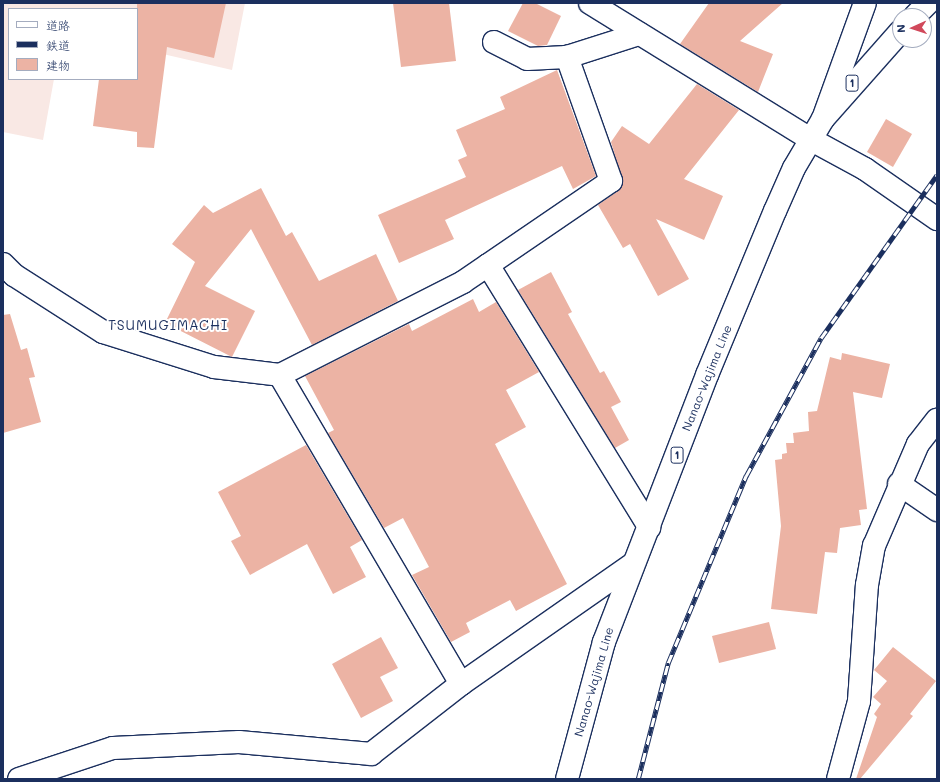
<!DOCTYPE html>
<html>
<head>
<meta charset="utf-8">
<style>
  body { margin:0 }
  #map { position:relative; width:940px; height:782px; overflow:hidden; background:#fff; font-family:Mali,"Klee One",sans-serif }
  div>[style] { position:absolute }
  .built>* { inset:0; background:#f9e8e4 }
  .building>* { inset:0; background:#ecb3a4 }
  .roads { filter:drop-shadow(1px 0 #1b2f5e) drop-shadow(-1px 0 #1b2f5e) drop-shadow(0 1px #1b2f5e) drop-shadow(0 -1px #1b2f5e) }
  .minor>* { height:22px; margin:-11px; padding:0 11px; transform-origin:11px; border-radius:11px; background:#fff }
  .tertiary>* { height:22px; margin:-11px; padding:0 11px; transform-origin:11px; border-radius:11px; background:#fff }
  .primary>* { height:22px; margin:-11px; padding:0 11px; transform-origin:11px; border-radius:11px; background:#fff }
  .rail>* { height:4.5px; margin-top:-2.25px; transform-origin:0; background:repeating-linear-gradient(90deg,#fff 0 9px,#1b2f5e 0 18px); box-sizing:border-box; border-block:1px solid #1b2f5e }
  span { translate:-50% -50%; white-space:nowrap; text-align:center; line-height:1.15; -webkit-text-stroke:4px #fff; paint-order:stroke }
  .shield-label span { padding:1px 3px; background:#fff; border:1px solid; border-radius:3px; -webkit-text-stroke-width:0 }
  .shield-label { font-size:11px; color:#1b2f5e; font-weight:700 }
  .street-label { font-size:12px; color:#1b2f5e }
  .quarter-label { font-size:14px; color:#1b2f5e; letter-spacing:1px }
  .frame { position:absolute; inset:0; border:4px solid #1b2f5e; pointer-events:none }
  .legend { position:absolute; left:8px; top:8px; width:130px; height:72px; box-sizing:border-box; background:#fff; border:1px solid #a4acbf; margin:0; padding:5px 7px; list-style:none; font-size:12px; color:#1b2f5e }
  .legend li { display:flex; align-items:center; gap:8px; height:20px }
  .legend b { width:20px; border:1px solid #a4acbf }
  .north { position:absolute; left:892px; top:8px; width:40px; height:40px; box-sizing:border-box; background:#fff; border:1px solid #a4acbf; border-radius:50%; rotate:267deg; font-size:11px; font-weight:700; line-height:16px; text-align:center; color:#1b2f5e }
  .north::after { content:''; display:block; margin:auto; width:14px; height:18px; background:#d1495b; clip-path:polygon(50% 0,100% 100%,50% 72%,0 100%) }
</style>
</head>
<body>
<div id="map">
  <div class="built">
    <div style="clip-path:polygon(3px 3px,245px 3px,232px 70px,137px 48px,137px 9px,9px 9px,9px 79px,54px 79px,43px 140px,3px 132px)"></div>
  </div>
  <div class="building">
    <div style="clip-path:polygon(137px 3px,226px 3px,214px 58px,167px 47px,154px 148px,137px 147px,137px 132px,93px 126px,99px 79px,137px 79px)"></div>
    <div style="clip-path:polygon(393px 3px,449px 3px,456px 61px,401px 67px)"></div>
    <div style="clip-path:polygon(523px 3px,535px 3px,561px 16px,547px 45px,538px 46px,508px 31px)"></div>
    <div style="clip-path:polygon(709px 3px,783px 3px,740px 41px,773px 54px,758px 92px,680px 44px)"></div>
    <div style="clip-path:polygon(557px 70px,596px 176px,573px 189px,562px 166px,445px 220px,454px 239px,399px 263px,378px 215px,466px 177px,458px 160px,467px 156px,456px 130px,505px 109px,500px 97px)"></div>
    <div style="clip-path:polygon(697px 84px,739px 110px,684px 179px,723px 196px,704px 240px,656px 219px,689px 279px,658px 296px,630px 244px,623px 248px,598px 205px,618px 191px,623px 183px,611px 142px,622px 126px,649px 144px)"></div>
    <div style="clip-path:polygon(886px 119px,912px 134px,893px 167px,867px 152px)"></div>
    <div style="clip-path:polygon(261px 188px,286px 236px,292px 232px,319px 281px,376px 254px,398px 301px,312px 345px,251px 229px,205px 286px,255px 311px,232px 357px,165px 323px,195px 262px,172px 244px,204px 205px,213px 213px)"></div>
    <div style="clip-path:polygon(551px 272px,572px 312px,568px 314px,600px 373px,604px 371px,621px 402px,611px 407px,629px 440px,615px 448px,518px 290px)"></div>
    <div style="clip-path:polygon(473px 299px,479px 312px,496px 302px,539px 372px,506px 390px,526px 427px,495px 444px,567px 584px,516px 611px,510px 600px,466px 623px,470px 632px,451px 642px,412px 575px,429px 567px,403px 518px,384px 528px,328px 433px,334px 430px,305px 376px,409px 324px,412px 331px)"></div>
    <div style="clip-path:polygon(10px 314px,21px 350px,27px 348px,35px 377px,29px 378px,41px 422px,3px 433px,3px 315px)"></div>
    <div style="clip-path:polygon(842px 353px,890px 364px,882px 398px,853px 392px,867px 509px,859px 510px,861px 525px,840px 528px,837px 553px,825px 552px,817px 614px,771px 609px,781px 526px,775px 460px,782px 459px,782px 454px,787px 453px,786px 443px,794px 443px,793px 433px,809px 431px,808px 412px,817px 411px,830px 357px,841px 360px)"></div>
    <div style="clip-path:polygon(306px 445px,362px 540px,350px 547px,366px 577px,333px 594px,307px 544px,250px 575px,231px 541px,241px 536px,218px 492px)"></div>
    <div style="clip-path:polygon(769px 622px,776px 649px,719px 663px,712px 636px)"></div>
    <div style="clip-path:polygon(381px 637px,398px 668px,380px 677px,393px 701px,361px 718px,332px 664px)"></div>
    <div style="clip-path:polygon(893px 647px,936px 681px,910px 714px,913px 716px,860px 779px,856px 779px,877px 717px,874px 714px,881px 704px,873px 697px,887px 681px,874px 670px)"></div>
  </div>
  <div class="roads">
    <div class="minor">
      <div style="left:590px;top:3px;width:259px;rotate:31.7deg"></div>
      <div style="left:810px;top:139px;width:63px;rotate:28.6deg"></div>
      <div style="left:865px;top:169px;width:88px;rotate:34.8deg"></div>
      <div style="left:494px;top:42px;width:37px;rotate:27deg"></div>
      <div style="left:527px;top:59px;width:40px;rotate:-2.9deg"></div>
      <div style="left:567px;top:57px;width:76px;rotate:-17.7deg"></div>
      <div style="left:3px;top:264px;width:16px;rotate:45deg"></div>
      <div style="left:14px;top:275px;width:106px;rotate:32.6deg"></div>
      <div style="left:103px;top:332px;width:116px;rotate:17.5deg"></div>
      <div style="left:214px;top:367px;width:66px;rotate:6.9deg"></div>
      <div style="left:488px;top:265px;width:149px;rotate:-34.3deg"></div>
      <div style="left:611px;top:181px;width:132px;rotate:-109.5deg"></div>
      <div style="left:899px;top:484px;width:46px;rotate:34.4deg"></div>
      <div style="left:461px;top:684px;width:358px;rotate:-120.4deg"></div>
      <div style="left:280px;top:375px;width:205px;rotate:-26.9deg"></div>
      <div style="left:463px;top:282px;width:30px;rotate:-34deg"></div>
      <div style="left:488px;top:265px;width:308px;rotate:58.4deg"></div>
      <div style="left:19px;top:779px;width:99px;rotate:-18.3deg"></div>
      <div style="left:113px;top:748px;width:126px;rotate:-2.7deg"></div>
      <div style="left:239px;top:742px;width:133px;rotate:5.2deg"></div>
      <div style="left:371px;top:754px;width:114px;rotate:-37.9deg"></div>
      <div style="left:461px;top:684px;width:210px;rotate:-34.9deg"></div>
      <div style="left:838px;top:779px;width:81px;rotate:-74.9deg"></div>
      <div style="left:859px;top:701px;width:116px;rotate:-86.1deg"></div>
      <div style="left:867px;top:585px;width:40px;rotate:-80deg"></div>
      <div style="left:874px;top:546px;width:111px;rotate:-66.7deg"></div>
      <div style="left:918px;top:444px;width:31px;rotate:-52deg"></div>
    </div>
    <div class="tertiary">
      <div style="left:823px;top:119px;width:123px;rotate:-70.1deg"></div>
    </div>
    <div class="primary">
      <div style="left:915px;top:16px;width:18px;rotate:-45deg"></div>
      <div style="left:567px;top:779px;width:142px;rotate:-74.9deg"></div>
      <div style="left:604px;top:642px;width:286px;rotate:-68.9deg"></div>
      <div style="left:707px;top:375px;width:178px;rotate:-67.5deg"></div>
      <div style="left:775px;top:211px;width:47px;rotate:-66.2deg"></div>
      <div style="left:794px;top:168px;width:57px;rotate:-59.4deg"></div>
      <div style="left:823px;top:119px;width:116px;rotate:-48.5deg"></div>
    </div>
  </div>
  <div class="rail">
    <div style="left:638px;top:779px;width:120px;rotate:-75.5deg"></div>
    <div style="left:668px;top:663px;width:203px;rotate:-67.4deg"></div>
    <div style="left:746px;top:476px;width:157px;rotate:-61.5deg"></div>
    <div style="left:821px;top:338px;width:200px;rotate:-54.6deg"></div>
  </div>
  <div class="shield-label">
    <span style="left:852px;top:83px">1</span>
    <span style="left:677px;top:455px">1</span>
  </div>
  <div class="street-label">
    <span style="left:707px;top:378px;rotate:-68deg">Nanao-Wajima Line</span>
    <span style="left:594px;top:682px;rotate:-74deg">Nanao-Wajima Line</span>
  </div>
  <div class="quarter-label">
    <span style="left:168px;top:325px">TSUMUGIMACHI</span>
  </div>
  <div class="frame"></div>
  <ul class="legend">
  <li><b style="height:5px;background:#fff"></b>道路</li>
  <li><b style="height:5px;background:#1b2f5e"></b>鉄道</li>
  <li><b style="height:11px;background:#ecb3a4"></b>建物</li>
  </ul>
  <div class="north">N</div>
</div>
</body>
</html>
